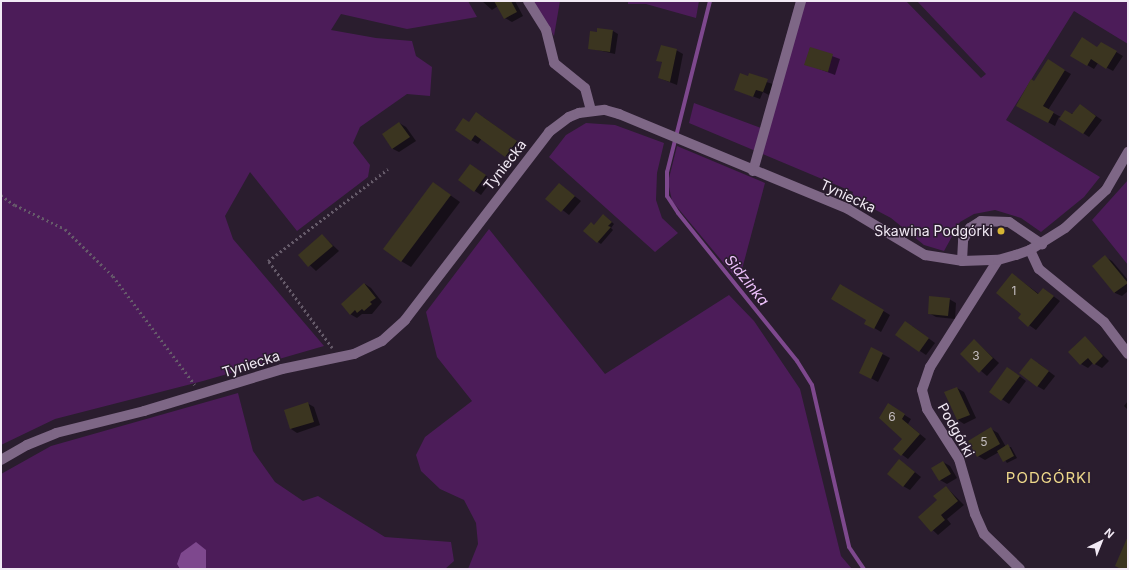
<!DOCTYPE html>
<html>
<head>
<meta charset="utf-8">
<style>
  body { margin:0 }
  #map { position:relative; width:1129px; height:570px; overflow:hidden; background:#2a1d2e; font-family:Inter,sans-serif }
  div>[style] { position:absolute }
  .green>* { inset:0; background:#4c1c59 }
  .water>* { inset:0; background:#7e488e }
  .shadow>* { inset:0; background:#0007 }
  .stream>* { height:4px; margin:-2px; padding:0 2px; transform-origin:2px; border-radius:2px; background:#7e488e }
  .building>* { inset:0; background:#3b3520 }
  .path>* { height:2.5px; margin-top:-1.25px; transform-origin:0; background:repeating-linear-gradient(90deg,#665b6a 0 2px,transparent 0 5px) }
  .minor>* { height:10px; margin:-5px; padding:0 5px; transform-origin:5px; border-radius:5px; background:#7e6786 }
  .dots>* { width:11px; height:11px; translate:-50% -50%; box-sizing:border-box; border:2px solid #2a1d2e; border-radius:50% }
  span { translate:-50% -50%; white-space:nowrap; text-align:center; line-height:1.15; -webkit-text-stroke:3px #2a1d2e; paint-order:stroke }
  .number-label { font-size:12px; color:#c4bdc0 }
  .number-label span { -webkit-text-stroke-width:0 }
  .street-label { font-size:14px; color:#f2eaf5 }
  .poi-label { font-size:14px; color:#f2eaf5 }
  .right { translate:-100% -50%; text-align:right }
  .water-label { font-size:15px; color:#ebbff9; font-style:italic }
  .neighbourhood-label { font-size:15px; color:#edd78a; letter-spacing:1px }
  .frame { position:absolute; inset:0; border:2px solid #f2eaf5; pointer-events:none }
  .north { position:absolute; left:1081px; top:522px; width:40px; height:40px; -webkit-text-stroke:3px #2a1d2e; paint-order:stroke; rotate:43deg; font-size:11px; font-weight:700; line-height:16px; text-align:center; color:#f2eaf5 }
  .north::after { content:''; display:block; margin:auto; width:14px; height:18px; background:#f2eaf5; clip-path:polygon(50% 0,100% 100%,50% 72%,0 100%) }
</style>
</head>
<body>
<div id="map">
  <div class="green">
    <div style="clip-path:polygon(1px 1px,468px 1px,477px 17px,407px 29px,341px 14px,331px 30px,376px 38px,412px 41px,416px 56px,432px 67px,430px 96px,407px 94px,360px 127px,353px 143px,370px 165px,368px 177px,297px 231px,250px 172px,225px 216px,233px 239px,324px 346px,203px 381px,55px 419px,1px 445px)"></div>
    <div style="clip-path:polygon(533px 1px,560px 1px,554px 36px)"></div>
    <div style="clip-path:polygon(628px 1px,699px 1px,696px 18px,646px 4px,628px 4px)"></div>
    <div style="clip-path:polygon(796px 1px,906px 1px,981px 78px,986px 74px,917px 1px,1128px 1px,1128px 44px,1074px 11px,1006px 120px,1100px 177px,1084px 197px,1041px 232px,1021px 218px,995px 210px,974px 214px,960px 222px,944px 251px,924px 245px,891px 218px,851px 197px,853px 192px,689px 123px,694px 103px,761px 128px)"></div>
    <div style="clip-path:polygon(586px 123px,615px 125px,664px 143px,657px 173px,656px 200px,662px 218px,678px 233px,655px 252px,549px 157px,566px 135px)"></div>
    <div style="clip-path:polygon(677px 146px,765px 183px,741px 273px,736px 278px,672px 201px,668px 182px)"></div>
    <div style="clip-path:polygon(1128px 180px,1128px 265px,1092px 220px)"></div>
    <div style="clip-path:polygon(489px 229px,605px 374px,729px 295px,754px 321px,800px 389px,841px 556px,852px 569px,468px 569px,478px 544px,476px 523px,464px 500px,440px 489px,421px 471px,416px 455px,425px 437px,472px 401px,437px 357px,426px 312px)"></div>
    <div style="clip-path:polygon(238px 393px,253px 451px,275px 482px,303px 501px,318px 496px,385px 537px,451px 542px,454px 561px,445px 569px,1px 569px,1px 474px,51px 446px)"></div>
  </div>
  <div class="water">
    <div style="clip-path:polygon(196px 542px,206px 550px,206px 569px,180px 569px,177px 564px,181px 553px)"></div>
  </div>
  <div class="shadow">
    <div style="clip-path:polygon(482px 1px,515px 1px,523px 16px,512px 22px,505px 18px,498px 6px,492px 10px)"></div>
    <div style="clip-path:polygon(613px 31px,618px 34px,615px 54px,589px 48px,598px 33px)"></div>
    <div style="clip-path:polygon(1101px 43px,1123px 56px,1113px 71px,1098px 63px,1094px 69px,1072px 56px,1098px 48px)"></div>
    <div style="clip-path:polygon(810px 48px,840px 59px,835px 75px,806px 64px)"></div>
    <div style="clip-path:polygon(676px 50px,683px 54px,677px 85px,659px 78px,663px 63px,658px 60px)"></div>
    <div style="clip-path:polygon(1048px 61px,1071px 74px,1048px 110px,1061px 117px,1086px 109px,1102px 120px,1089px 137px,1059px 117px,1055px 126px,1018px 106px)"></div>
    <div style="clip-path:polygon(749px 77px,773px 84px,769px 95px,763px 92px,760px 99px,736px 90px)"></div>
    <div style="clip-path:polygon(483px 117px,523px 146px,512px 160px,482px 138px,478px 144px,471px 140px,469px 123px)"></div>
    <div style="clip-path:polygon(399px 123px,406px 127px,416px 141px,399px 152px,393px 149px,383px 135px)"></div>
    <div style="clip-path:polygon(477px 169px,492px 180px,481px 195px,475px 191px)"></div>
    <div style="clip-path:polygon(433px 183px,460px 202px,411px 267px,401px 261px)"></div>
    <div style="clip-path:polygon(559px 184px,581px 201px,569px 215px,547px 198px)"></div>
    <div style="clip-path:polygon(604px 215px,614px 224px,611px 228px,613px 230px,601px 244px,598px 242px,594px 226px)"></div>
    <div style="clip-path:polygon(322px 235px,339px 251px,316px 271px,299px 255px)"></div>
    <div style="clip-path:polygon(1105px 257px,1112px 261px,1128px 280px,1128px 291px,1122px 296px,1115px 293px,1093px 266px)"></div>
    <div style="clip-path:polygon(1012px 274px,1039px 294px,1044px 289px,1060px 301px,1036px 330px,1019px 318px,1023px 314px)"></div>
    <div style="clip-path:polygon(365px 284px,371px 288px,382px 302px,372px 314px,362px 314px,357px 318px,350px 314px)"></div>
    <div style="clip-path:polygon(841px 285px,890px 315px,881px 332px,866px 323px,868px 320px)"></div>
    <div style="clip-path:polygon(949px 299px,956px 303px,955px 319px,936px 317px,929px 313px)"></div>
    <div style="clip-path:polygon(912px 326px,935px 343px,926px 355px,896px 335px)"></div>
    <div style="clip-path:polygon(1085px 338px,1109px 361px,1102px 368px,1093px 363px,1088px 368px,1081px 364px)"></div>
    <div style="clip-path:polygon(974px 340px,999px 363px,987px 376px,961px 354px)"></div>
    <div style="clip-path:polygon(871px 348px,890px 358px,878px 382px,867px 376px)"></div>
    <div style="clip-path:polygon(1038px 363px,1055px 376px,1044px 390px,1037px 386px)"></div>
    <div style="clip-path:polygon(1014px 372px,1026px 381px,1009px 404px,990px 391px)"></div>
    <div style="clip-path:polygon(957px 388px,964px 392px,976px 418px,964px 424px,958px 420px)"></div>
    <div style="clip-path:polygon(1128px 401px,1128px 410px,1124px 406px)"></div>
    <div style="clip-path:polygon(307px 403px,314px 407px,320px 425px,297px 433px,291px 429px)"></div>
    <div style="clip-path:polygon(895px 409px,911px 419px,908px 424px,926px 439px,908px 459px,894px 449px,903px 439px)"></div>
    <div style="clip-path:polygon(991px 429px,998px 433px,1006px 447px,1011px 447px,1017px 458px,1007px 463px,999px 452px,985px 460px,978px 456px)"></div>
    <div style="clip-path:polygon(943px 462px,950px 466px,957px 478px,947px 484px,940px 480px)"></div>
    <div style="clip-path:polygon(906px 465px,921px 477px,910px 490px,903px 486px)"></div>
    <div style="clip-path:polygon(946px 487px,964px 505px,947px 519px,951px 524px,938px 535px,919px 517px,938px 500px)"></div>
  </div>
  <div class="stream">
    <div style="left:710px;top:1px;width:176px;rotate:104.1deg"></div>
    <div style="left:667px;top:172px;width:24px;rotate:90deg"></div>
    <div style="left:667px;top:196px;width:20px;rotate:57deg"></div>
    <div style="left:678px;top:213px;width:190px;rotate:51.2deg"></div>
    <div style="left:797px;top:361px;width:28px;rotate:58deg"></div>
    <div style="left:812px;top:385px;width:166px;rotate:77.1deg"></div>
    <div style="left:849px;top:547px;width:27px;rotate:56deg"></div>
  </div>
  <div class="building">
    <div style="clip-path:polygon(494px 1px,511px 1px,517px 12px,504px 19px)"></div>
    <div style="clip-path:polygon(597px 28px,613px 30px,610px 52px,588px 49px,590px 31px,597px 32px)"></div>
    <div style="clip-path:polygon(1082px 37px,1097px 47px,1101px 42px,1117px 51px,1106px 69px,1091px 59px,1087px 66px,1070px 56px)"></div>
    <div style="clip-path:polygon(661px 45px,677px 49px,670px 82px,658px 78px,662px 62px,656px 61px)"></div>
    <div style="clip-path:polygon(810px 47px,833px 54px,828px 72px,804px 65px)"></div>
    <div style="clip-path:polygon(1048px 59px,1065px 70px,1043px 106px,1054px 112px,1048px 123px,1016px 106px,1031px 79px,1034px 81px)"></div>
    <div style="clip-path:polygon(740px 73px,748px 76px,749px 73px,768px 79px,763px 92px,756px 90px,753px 97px,734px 90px)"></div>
    <div style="clip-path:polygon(1080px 104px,1096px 116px,1083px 134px,1059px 119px,1065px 110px,1072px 114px)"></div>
    <div style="clip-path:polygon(476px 112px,517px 141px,505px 157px,475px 135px,471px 141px,455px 130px,463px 118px,469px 122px)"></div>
    <div style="clip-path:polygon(399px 122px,410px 137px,392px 149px,382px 134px)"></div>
    <div style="clip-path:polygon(470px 164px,486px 175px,474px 192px,458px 180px)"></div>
    <div style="clip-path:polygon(433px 182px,451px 195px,401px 262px,383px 249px)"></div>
    <div style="clip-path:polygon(559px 183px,575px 196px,561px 212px,545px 199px)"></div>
    <div style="clip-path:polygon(603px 214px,612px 222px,608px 226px,611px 227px,597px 243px,583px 231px,591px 222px,594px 225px)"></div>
    <div style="clip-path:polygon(322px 234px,333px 246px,308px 267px,298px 255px)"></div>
    <div style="clip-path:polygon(1105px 255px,1128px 283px,1114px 293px,1092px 266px)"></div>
    <div style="clip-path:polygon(1012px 273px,1038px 294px,1043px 288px,1054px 296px,1028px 327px,1018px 318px,1021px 314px,996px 293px)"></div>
    <div style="clip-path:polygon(364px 283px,376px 298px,370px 302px,372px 304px,364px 311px,362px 309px,357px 313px,355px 310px,350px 315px,341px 304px)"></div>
    <div style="clip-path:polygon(840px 284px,884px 310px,874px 329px,864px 324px,866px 320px,831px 299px)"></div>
    <div style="clip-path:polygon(929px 296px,950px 298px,948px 316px,928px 314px)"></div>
    <div style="clip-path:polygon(905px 321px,929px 338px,919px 352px,895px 335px)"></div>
    <div style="clip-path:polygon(1085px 336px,1103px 356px,1094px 365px,1088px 358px,1080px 365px,1068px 352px)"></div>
    <div style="clip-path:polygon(974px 339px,993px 358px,979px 373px,960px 354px)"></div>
    <div style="clip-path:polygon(871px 347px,883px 353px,871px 379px,859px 373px)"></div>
    <div style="clip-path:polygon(1031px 358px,1049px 371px,1037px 387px,1019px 373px)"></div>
    <div style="clip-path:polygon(1007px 367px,1020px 376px,1001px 401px,989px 392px)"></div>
    <div style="clip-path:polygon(957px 387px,970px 415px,957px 420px,944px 392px)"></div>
    <div style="clip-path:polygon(308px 402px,314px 422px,290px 429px,284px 410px)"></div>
    <div style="clip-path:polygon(888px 403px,905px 414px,902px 419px,920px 434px,901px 456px,893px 449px,902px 439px,879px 418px)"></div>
    <div style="clip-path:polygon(991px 427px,1000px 444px,977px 457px,968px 441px)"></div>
    <div style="clip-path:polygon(1008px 444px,1014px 456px,1003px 462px,997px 451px)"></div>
    <div style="clip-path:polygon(899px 459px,915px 472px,903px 487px,887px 474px)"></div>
    <div style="clip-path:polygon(943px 461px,951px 474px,939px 481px,931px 468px)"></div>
    <div style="clip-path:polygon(946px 486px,958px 501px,941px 515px,945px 520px,931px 532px,918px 517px,937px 500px,933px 496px)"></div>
    <div style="clip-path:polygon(1128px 536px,1128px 569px,1121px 569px,1115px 566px)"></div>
  </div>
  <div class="path">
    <div style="left:1px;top:195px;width:17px;rotate:36deg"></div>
    <div style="left:15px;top:205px;width:55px;rotate:25.6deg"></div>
    <div style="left:65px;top:229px;width:67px;rotate:44.4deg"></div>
    <div style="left:113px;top:276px;width:136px;rotate:53deg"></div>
    <div style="left:332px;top:348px;width:108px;rotate:-126.3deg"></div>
    <div style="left:268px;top:261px;width:151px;rotate:-37.5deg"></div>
  </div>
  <div class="minor">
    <div style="left:528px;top:1px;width:34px;rotate:58deg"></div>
    <div style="left:546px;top:30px;width:34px;rotate:76deg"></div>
    <div style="left:554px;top:63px;width:40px;rotate:39deg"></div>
    <div style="left:585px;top:88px;width:23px;rotate:75deg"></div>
    <div style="left:753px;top:171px;width:177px;rotate:-74.2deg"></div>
    <div style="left:1030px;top:250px;width:21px;rotate:65deg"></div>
    <div style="left:1039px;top:269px;width:84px;rotate:39.2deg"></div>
    <div style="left:1104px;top:322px;width:40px;rotate:53deg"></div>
    <div style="left:998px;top:260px;width:127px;rotate:122.4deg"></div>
    <div style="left:930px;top:367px;width:24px;rotate:109deg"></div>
    <div style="left:922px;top:390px;width:20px;rotate:75deg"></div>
    <div style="left:927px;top:409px;width:59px;rotate:57.4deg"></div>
    <div style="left:959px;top:459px;width:57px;rotate:73.8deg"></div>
    <div style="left:975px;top:514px;width:22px;rotate:66deg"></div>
    <div style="left:984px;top:534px;width:50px;rotate:44.2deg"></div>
    <div style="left:962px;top:261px;width:21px;rotate:-87deg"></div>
    <div style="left:963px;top:240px;width:14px;rotate:-60deg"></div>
    <div style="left:970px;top:228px;width:13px;rotate:-32deg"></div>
    <div style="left:981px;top:221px;width:28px;rotate:2deg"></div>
    <div style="left:1009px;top:222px;width:40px;rotate:34deg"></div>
    <div style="left:1px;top:460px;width:30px;rotate:-30deg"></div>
    <div style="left:27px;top:445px;width:31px;rotate:-22deg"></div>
    <div style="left:56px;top:433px;width:91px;rotate:-14deg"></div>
    <div style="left:144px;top:411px;width:144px;rotate:-16.9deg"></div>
    <div style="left:282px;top:369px;width:74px;rotate:-11.8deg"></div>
    <div style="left:354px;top:354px;width:31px;rotate:-25deg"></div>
    <div style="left:382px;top:341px;width:31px;rotate:-42deg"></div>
    <div style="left:405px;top:320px;width:237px;rotate:-52.5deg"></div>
    <div style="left:549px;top:132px;width:25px;rotate:-37deg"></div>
    <div style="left:569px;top:117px;width:11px;rotate:-22deg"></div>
    <div style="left:579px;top:113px;width:26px;rotate:-7deg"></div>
    <div style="left:605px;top:110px;width:15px;rotate:16deg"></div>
    <div style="left:619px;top:114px;width:248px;rotate:22.5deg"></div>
    <div style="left:848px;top:209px;width:90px;rotate:30.9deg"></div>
    <div style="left:925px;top:255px;width:37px;rotate:9deg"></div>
    <div style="left:962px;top:261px;width:36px;rotate:-2deg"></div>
    <div style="left:998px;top:260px;width:19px;rotate:-16deg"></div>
    <div style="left:1016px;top:255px;width:15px;rotate:-20deg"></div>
    <div style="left:1030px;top:250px;width:41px;rotate:-32.2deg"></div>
    <div style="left:1065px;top:228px;width:56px;rotate:-42.8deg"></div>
    <div style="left:1106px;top:190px;width:44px;rotate:-59.9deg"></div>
  </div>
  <div class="dots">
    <div style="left:1001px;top:231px;background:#d6b534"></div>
  </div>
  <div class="number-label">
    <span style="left:1014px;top:291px">1</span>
    <span style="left:976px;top:356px">3</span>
    <span style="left:892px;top:417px">6</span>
    <span style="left:984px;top:442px">5</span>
  </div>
  <div class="street-label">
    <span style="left:505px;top:165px;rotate:-52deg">Tyniecka</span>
    <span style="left:848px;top:196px;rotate:25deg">Tyniecka</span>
    <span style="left:251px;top:364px;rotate:-17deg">Tyniecka</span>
    <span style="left:956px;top:430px;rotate:61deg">Podgórki</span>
  </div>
  <div class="poi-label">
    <span class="right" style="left:993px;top:231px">Skawina Podgórki</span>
  </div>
  <div class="water-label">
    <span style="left:747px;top:280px;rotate:51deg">Sidzinka</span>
  </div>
  <div class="neighbourhood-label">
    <span style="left:1049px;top:478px">PODGÓRKI</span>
  </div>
  <div class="frame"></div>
  <div class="north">N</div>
</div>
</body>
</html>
